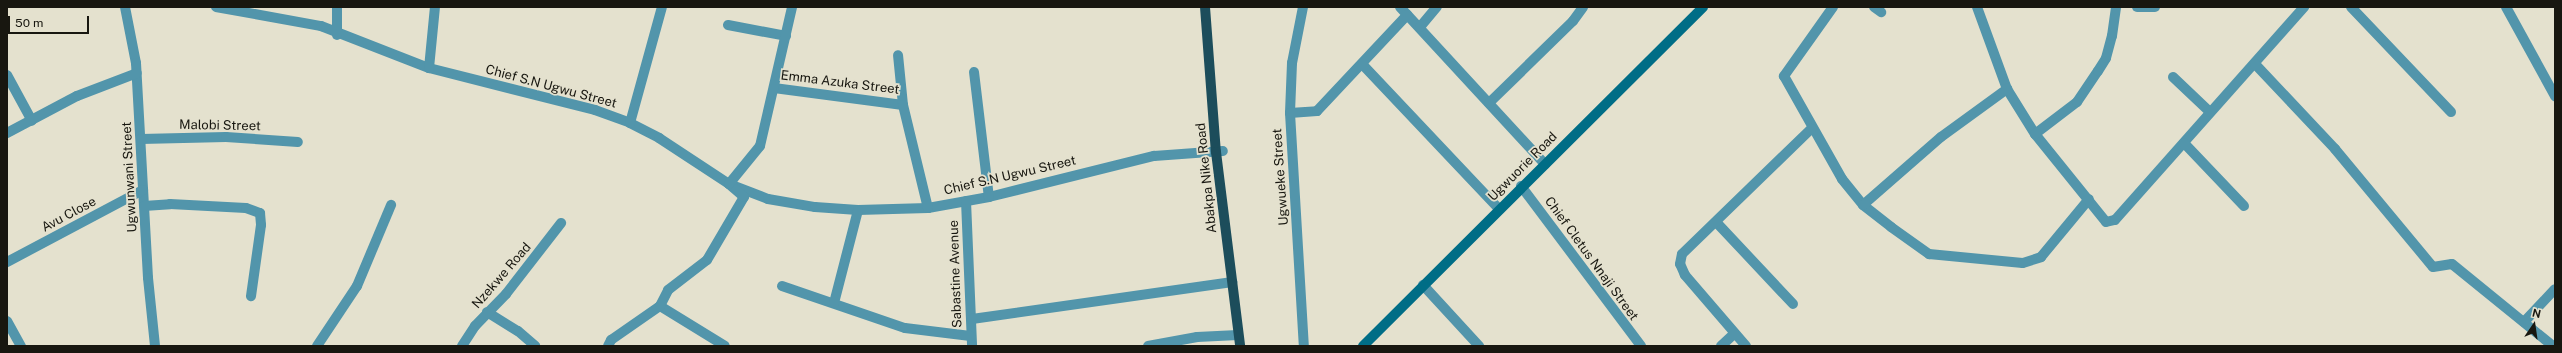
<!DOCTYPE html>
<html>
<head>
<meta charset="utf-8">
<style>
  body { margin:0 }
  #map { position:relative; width:2562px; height:353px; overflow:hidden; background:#e4e1ce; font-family:"Public Sans",sans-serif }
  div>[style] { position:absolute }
  .street>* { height:10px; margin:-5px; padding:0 5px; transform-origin:5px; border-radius:5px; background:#5295ab }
  .secondary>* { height:10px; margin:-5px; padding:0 5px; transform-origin:5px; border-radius:5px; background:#006d86 }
  .primary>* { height:10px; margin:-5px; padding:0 5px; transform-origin:5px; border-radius:5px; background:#1c4d5b }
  span { translate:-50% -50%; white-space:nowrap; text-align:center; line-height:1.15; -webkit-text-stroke:3.5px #e4e1ce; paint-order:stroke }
  .street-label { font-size:13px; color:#181710 }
  .frame { position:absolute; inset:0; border:8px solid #181710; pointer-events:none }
  .north { position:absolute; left:2514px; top:305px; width:40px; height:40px; -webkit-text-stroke:3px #e4e1ce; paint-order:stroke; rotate:13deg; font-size:11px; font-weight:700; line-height:16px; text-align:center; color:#181710 }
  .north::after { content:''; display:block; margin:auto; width:14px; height:18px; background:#181710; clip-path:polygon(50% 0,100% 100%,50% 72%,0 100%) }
  .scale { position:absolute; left:8px; top:16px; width:81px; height:18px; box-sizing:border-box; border:2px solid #181710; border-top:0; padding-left:5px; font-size:12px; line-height:14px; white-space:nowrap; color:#181710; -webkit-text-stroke:3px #e4e1ce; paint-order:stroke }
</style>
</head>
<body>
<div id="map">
  <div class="street">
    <div style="left:125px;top:7px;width:57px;rotate:78.9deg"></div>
    <div style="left:136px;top:63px;width:215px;rotate:86.8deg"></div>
    <div style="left:148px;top:278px;width:68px;rotate:84.1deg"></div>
    <div style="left:216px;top:7px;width:107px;rotate:10.3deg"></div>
    <div style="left:321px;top:26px;width:116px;rotate:21.3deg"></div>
    <div style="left:429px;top:68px;width:171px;rotate:14.2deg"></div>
    <div style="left:595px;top:110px;width:37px;rotate:20deg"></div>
    <div style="left:630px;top:123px;width:33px;rotate:27deg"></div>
    <div style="left:659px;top:138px;width:84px;rotate:33.3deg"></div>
    <div style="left:729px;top:184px;width:42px;rotate:21deg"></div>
    <div style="left:768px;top:199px;width:48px;rotate:9.7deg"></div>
    <div style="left:815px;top:207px;width:43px;rotate:4deg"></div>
    <div style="left:858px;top:210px;width:70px;rotate:-1.6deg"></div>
    <div style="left:928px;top:208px;width:62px;rotate:-10.2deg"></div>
    <div style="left:989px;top:197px;width:170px;rotate:-14deg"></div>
    <div style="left:1154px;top:156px;width:69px;rotate:-4.1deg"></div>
    <div style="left:337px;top:7px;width:28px;rotate:90deg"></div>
    <div style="left:1303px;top:7px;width:57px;rotate:101.1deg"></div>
    <div style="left:1292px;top:63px;width:50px;rotate:92.3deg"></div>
    <div style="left:1290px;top:113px;width:233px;rotate:86.6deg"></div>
    <div style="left:1400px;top:7px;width:214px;rotate:47.3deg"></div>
    <div style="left:1833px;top:7px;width:85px;rotate:125.4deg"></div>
    <div style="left:1784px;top:76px;width:118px;rotate:60.6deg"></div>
    <div style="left:1842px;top:179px;width:33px;rotate:51deg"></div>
    <div style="left:1863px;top:205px;width:36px;rotate:38deg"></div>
    <div style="left:1891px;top:227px;width:47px;rotate:35.4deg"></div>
    <div style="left:1929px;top:254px;width:94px;rotate:5.5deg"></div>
    <div style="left:2023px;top:263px;width:19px;rotate:-18deg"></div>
    <div style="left:2041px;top:257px;width:75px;rotate:-50.4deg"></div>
    <div style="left:1874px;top:7px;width:9px;rotate:36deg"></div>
    <div style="left:1977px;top:7px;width:87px;rotate:69.9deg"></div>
    <div style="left:2007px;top:89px;width:53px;rotate:58.1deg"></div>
    <div style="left:2035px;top:134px;width:113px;rotate:51.1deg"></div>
    <div style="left:2106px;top:222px;width:9px;rotate:-13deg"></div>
    <div style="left:2115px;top:220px;width:285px;rotate:-48.4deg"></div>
    <div style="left:2137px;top:7px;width:18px"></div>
    <div style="left:2351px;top:7px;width:145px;rotate:46.4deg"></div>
    <div style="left:2506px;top:7px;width:102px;rotate:61.2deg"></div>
    <div style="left:728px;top:25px;width:59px;rotate:10.7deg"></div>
    <div style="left:1420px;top:27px;width:26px;rotate:-50deg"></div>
    <div style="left:1362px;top:64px;width:199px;rotate:46.6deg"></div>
    <div style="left:2255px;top:64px;width:117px;rotate:46.7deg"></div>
    <div style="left:2335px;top:149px;width:153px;rotate:50.3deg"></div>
    <div style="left:2433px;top:267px;width:19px;rotate:-9deg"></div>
    <div style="left:2452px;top:264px;width:130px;rotate:39.1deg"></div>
    <div style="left:429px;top:68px;width:61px;rotate:-84.4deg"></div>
    <div style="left:974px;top:72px;width:126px;rotate:83.2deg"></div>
    <div style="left:7px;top:75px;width:52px;rotate:61.5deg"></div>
    <div style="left:2173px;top:77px;width:51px;rotate:43.4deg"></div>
    <div style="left:774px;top:88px;width:130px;rotate:7.5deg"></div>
    <div style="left:903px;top:105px;width:50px;rotate:-95.7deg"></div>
    <div style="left:1489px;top:103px;width:117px;rotate:-44.3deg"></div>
    <div style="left:1573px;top:21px;width:17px;rotate:-54deg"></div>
    <div style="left:903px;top:105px;width:106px;rotate:76.4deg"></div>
    <div style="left:1290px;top:113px;width:27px;rotate:-4deg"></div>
    <div style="left:1317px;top:111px;width:132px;rotate:-46.8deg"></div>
    <div style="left:630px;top:123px;width:120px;rotate:-74.6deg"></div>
    <div style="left:7px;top:133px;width:79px;rotate:-27.9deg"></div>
    <div style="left:77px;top:96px;width:64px;rotate:-21deg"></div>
    <div style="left:2035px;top:134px;width:53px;rotate:-37.3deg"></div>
    <div style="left:2077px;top:102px;width:37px;rotate:-56deg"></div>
    <div style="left:2098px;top:71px;width:15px;rotate:-58deg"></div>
    <div style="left:2106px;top:58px;width:23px;rotate:-75deg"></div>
    <div style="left:2112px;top:36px;width:29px;rotate:-82deg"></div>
    <div style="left:141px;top:139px;width:85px;rotate:-1.3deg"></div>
    <div style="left:226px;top:137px;width:72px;rotate:4deg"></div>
    <div style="left:2184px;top:143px;width:87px;rotate:46.4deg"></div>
    <div style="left:1521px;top:186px;width:200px;rotate:53.1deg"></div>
    <div style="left:966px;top:201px;width:145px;rotate:87.6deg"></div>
    <div style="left:1863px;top:205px;width:103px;rotate:-41.1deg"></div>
    <div style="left:1941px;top:137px;width:82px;rotate:-36deg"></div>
    <div style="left:144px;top:206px;width:26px;rotate:-4deg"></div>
    <div style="left:170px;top:204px;width:76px;rotate:3deg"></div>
    <div style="left:246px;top:208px;width:15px;rotate:20deg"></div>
    <div style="left:260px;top:213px;width:12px;rotate:85deg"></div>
    <div style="left:261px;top:225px;width:72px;rotate:98deg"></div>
    <div style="left:1717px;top:223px;width:111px;rotate:46.8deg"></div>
    <div style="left:7px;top:262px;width:154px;rotate:-27.9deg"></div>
    <div style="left:1423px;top:285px;width:83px;rotate:47.4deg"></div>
    <div style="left:782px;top:286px;width:130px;rotate:18.9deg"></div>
    <div style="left:905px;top:328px;width:66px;rotate:6.9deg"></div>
    <div style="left:834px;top:303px;width:96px;rotate:-75.5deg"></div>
    <div style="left:660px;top:306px;width:76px;rotate:31.6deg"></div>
    <div style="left:487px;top:312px;width:36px;rotate:32deg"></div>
    <div style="left:518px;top:331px;width:23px;rotate:41deg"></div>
    <div style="left:972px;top:319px;width:263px;rotate:-8.1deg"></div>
    <div style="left:7px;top:321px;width:29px;rotate:61deg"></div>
    <div style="left:2524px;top:322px;width:45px;rotate:-46.8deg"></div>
    <div style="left:317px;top:346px;width:72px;rotate:-56.3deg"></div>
    <div style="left:357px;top:286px;width:88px;rotate:-67.2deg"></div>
    <div style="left:462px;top:346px;width:24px;rotate:-57deg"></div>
    <div style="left:475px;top:326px;width:45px;rotate:-45.9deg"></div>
    <div style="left:506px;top:294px;width:90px;rotate:-52.2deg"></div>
    <div style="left:608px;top:346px;width:7px;rotate:-63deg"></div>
    <div style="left:611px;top:340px;width:60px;rotate:-34.8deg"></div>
    <div style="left:660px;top:306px;width:18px;rotate:-63deg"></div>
    <div style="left:668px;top:290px;width:49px;rotate:-37.6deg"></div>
    <div style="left:707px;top:260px;width:73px;rotate:-59.6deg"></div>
    <div style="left:744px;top:197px;width:20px;rotate:-139deg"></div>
    <div style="left:729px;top:184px;width:49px;rotate:-50.8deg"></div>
    <div style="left:760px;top:146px;width:143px;rotate:-77deg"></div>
    <div style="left:1148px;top:346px;width:50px;rotate:-10.4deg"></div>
    <div style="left:1197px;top:337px;width:41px;rotate:-2.8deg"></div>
    <div style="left:1721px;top:346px;width:18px;rotate:-43deg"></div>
    <div style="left:1746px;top:346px;width:94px;rotate:-130.7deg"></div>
    <div style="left:1685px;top:275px;width:12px;rotate:-114deg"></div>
    <div style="left:1680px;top:264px;width:10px;rotate:-79deg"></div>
    <div style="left:1682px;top:254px;width:180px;rotate:-44.1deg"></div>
  </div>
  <div class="secondary">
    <div style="left:1363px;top:346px;width:480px;rotate:-44.9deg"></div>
  </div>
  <div class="primary">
    <div style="left:1205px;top:7px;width:145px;rotate:85.7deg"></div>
    <div style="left:1216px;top:152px;width:195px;rotate:82.9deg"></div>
  </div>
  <div class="street-label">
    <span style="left:840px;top:83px;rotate:7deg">Emma Azuka Street</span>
    <span style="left:551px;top:87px;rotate:15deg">Chief S.N Ugwu Street</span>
    <span style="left:220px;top:126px;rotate:1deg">Malobi Street</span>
    <span style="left:1523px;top:167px;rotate:-45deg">Ugwuorie Road</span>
    <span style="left:1010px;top:176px;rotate:-13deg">Chief S.N Ugwu Street</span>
    <span style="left:130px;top:177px;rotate:-93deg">Ugwunwani Street</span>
    <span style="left:1281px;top:177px;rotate:-94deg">Ugwueke Street</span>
    <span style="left:1207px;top:178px;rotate:-96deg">Abakpa Nike Road</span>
    <span style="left:69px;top:215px;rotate:-28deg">Avu Close</span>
    <span style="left:1591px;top:259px;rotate:54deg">Chief Cletus Nnaji Street</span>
    <span style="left:956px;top:274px;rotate:-92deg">Sabastine Avenue</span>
    <span style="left:502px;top:276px;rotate:-49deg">Nzekwe Road</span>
  </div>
  <div class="frame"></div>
  <div class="north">N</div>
  <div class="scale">50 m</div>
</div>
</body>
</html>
